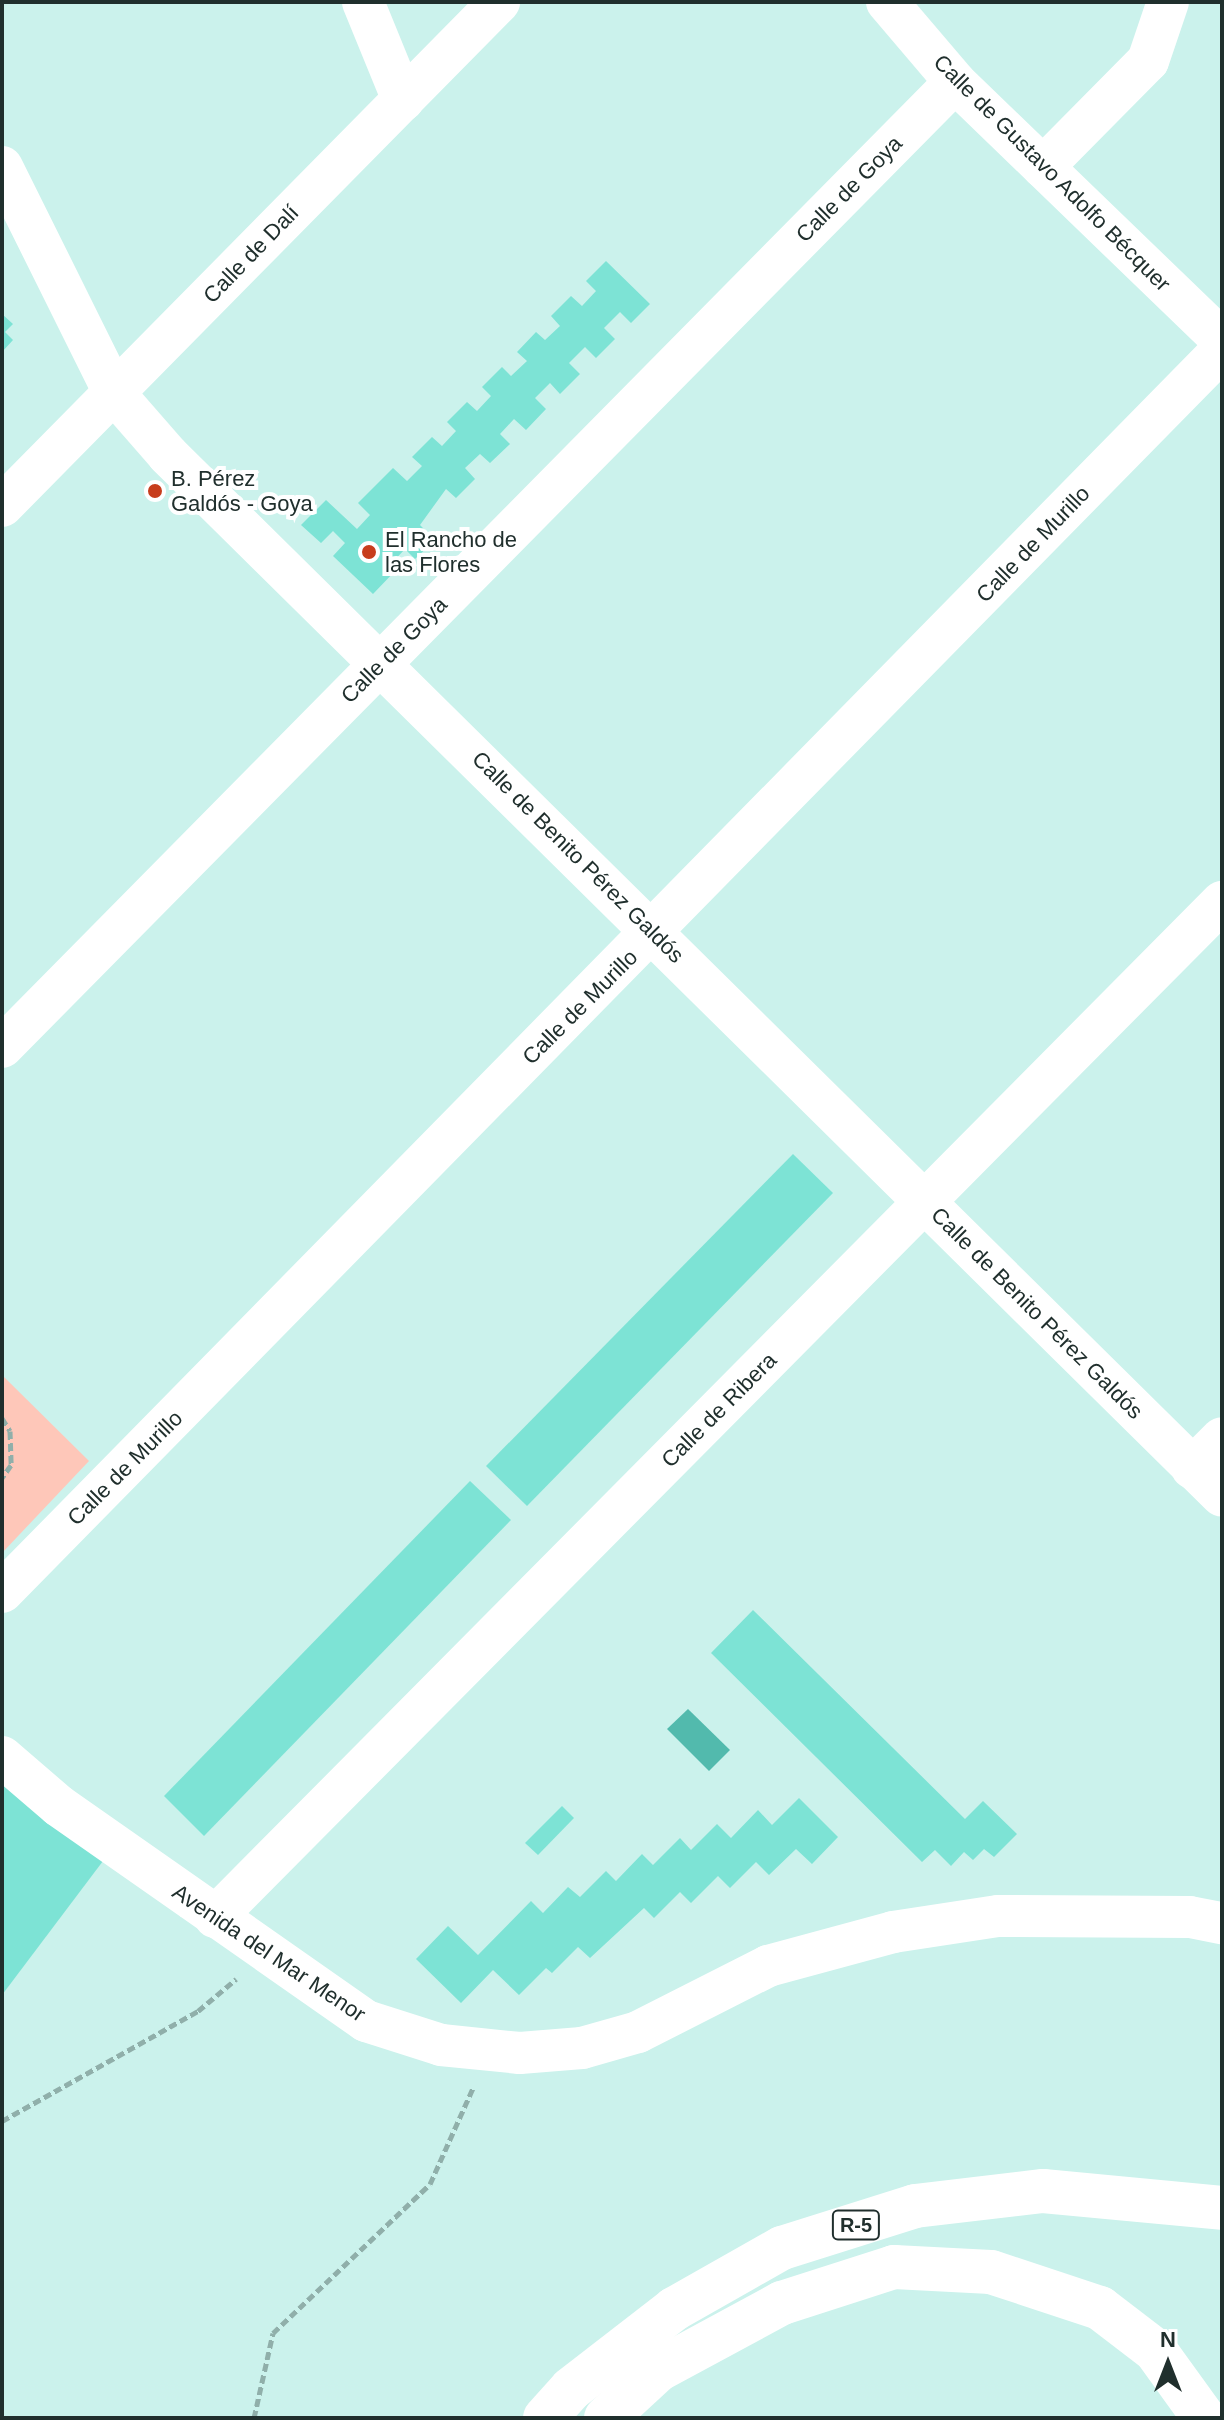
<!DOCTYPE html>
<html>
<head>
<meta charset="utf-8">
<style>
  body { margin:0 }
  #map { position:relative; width:1224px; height:2420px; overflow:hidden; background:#cbf2ec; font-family:Arial,sans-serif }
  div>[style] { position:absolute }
  .green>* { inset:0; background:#fec7b9 }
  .water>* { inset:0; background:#52baad }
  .building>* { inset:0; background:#7de3d5 }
  .path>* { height:5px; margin-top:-2.5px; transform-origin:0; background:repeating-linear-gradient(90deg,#90afaa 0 8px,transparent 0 12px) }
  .minor>* { height:42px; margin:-21px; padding:0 21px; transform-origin:21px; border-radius:21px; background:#fff }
  .highway>* { height:44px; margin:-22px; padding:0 22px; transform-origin:22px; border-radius:22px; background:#fff }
  .dots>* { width:22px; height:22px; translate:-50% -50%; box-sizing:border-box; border:4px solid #fff; border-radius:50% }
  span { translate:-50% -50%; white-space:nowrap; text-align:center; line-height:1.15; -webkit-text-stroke:8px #fff; paint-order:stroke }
  .shield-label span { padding:2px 6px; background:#fff; border:2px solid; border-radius:6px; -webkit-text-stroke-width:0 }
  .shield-label { font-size:20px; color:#202f2d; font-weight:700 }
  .street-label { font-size:22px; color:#202f2d }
  .poi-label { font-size:22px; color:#202f2d }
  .left { translate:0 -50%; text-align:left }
  .frame { position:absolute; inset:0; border:4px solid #202f2d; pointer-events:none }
  .north { position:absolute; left:1128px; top:2324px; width:80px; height:80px; -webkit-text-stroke:6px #fff; paint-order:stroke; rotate:0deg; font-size:22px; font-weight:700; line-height:32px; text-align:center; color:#202f2d }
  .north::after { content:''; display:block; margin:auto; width:28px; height:36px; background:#202f2d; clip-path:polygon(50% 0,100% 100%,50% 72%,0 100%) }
</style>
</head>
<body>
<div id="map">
  <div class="green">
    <div style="clip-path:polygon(2px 1375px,89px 1461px,2px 1553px)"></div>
  </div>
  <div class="water">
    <div style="clip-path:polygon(688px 1709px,730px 1750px,709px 1771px,667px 1729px)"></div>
  </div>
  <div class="building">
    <div style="clip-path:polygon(606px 261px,650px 304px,631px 323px,620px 312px,604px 328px,615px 339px,596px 358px,585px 347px,569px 363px,580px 374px,560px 394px,550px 383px,535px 398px,546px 409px,526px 430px,514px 419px,500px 434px,510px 444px,490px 463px,480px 454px,465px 468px,475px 479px,456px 498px,446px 489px,420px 525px,435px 540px,415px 559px,405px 549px,391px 564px,397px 569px,373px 594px,333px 556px,345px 543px,333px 531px,321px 543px,301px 525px,326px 500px,357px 529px,370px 515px,358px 503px,393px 468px,407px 481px,422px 466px,412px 457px,432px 437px,442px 446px,456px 431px,447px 422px,467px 402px,477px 411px,491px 396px,482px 387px,502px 367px,511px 376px,527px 361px,517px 352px,536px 332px,545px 340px,560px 326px,551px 316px,571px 296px,582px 306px,596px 291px,586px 281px)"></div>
    <div style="clip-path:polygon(2px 314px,13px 324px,5px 332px,13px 340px,2px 352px)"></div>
    <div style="clip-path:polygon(793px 1154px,833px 1193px,527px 1506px,486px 1466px)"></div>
    <div style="clip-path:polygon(470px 1481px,511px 1520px,204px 1836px,164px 1796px)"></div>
    <div style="clip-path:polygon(753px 1610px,965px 1819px,983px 1801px,1017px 1834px,994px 1857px,984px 1849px,973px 1860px,964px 1852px,951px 1866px,935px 1850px,922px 1862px,711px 1653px)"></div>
    <div style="clip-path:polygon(2px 1781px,103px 1861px,2px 1995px)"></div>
    <div style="clip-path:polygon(799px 1798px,838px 1837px,812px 1864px,796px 1849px,769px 1875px,756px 1862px,730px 1888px,718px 1876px,691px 1903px,680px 1892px,654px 1918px,644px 1908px,590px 1958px,578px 1947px,552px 1973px,546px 1968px,519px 1995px,493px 1970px,461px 2003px,416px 1959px,448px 1926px,478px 1955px,531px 1901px,543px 1913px,568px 1887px,580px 1897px,606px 1871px,616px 1881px,642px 1854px,653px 1865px,680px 1838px,691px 1850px,717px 1824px,731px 1838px,758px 1810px,772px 1825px)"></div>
    <div style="clip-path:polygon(562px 1806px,574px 1818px,538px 1855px,525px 1843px)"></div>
  </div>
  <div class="path">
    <div style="left:2px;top:1418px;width:15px;rotate:58deg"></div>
    <div style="left:10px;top:1431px;width:34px;rotate:88deg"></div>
    <div style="left:11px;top:1465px;width:16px;rotate:125deg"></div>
    <div style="left:2px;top:2121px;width:225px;rotate:-29.3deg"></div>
    <div style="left:198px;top:2011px;width:50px;rotate:-40.1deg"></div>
    <div style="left:254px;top:2418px;width:87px;rotate:-77.4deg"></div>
    <div style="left:273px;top:2333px;width:216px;rotate:-43.5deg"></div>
    <div style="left:430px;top:2184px;width:105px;rotate:-65.9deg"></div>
  </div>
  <div class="minor">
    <div style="left:363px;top:2px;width:106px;rotate:67.8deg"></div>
    <div style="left:887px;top:2px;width:105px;rotate:49.6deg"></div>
    <div style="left:955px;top:82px;width:371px;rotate:44deg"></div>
    <div style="left:2px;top:167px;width:252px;rotate:63.6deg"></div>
    <div style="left:114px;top:393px;width:82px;rotate:48.9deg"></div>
    <div style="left:168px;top:455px;width:1481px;rotate:44.64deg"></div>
    <div style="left:1043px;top:167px;width:149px;rotate:-45.3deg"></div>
    <div style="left:1148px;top:61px;width:62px;rotate:-71.3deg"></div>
    <div style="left:2px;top:506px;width:708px;rotate:-45.4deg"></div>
    <div style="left:2px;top:1047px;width:1356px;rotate:-45.36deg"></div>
    <div style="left:1192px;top:1468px;width:42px;rotate:-45deg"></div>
    <div style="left:2px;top:1592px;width:1741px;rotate:-45.51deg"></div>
    <div style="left:2px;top:1757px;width:75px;rotate:40.7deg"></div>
    <div style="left:59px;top:1806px;width:375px;rotate:35deg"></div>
    <div style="left:366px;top:2021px;width:79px;rotate:17.7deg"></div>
    <div style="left:441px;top:2045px;width:79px;rotate:5.8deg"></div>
    <div style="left:520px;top:2053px;width:62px;rotate:-4.6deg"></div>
    <div style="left:582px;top:2048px;width:58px;rotate:-15.9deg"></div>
    <div style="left:638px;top:2032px;width:146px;rotate:-26.9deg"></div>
    <div style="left:768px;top:1966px;width:130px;rotate:-15.2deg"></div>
    <div style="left:893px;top:1932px;width:106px;rotate:-8.7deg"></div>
    <div style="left:998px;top:1916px;width:192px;rotate:0.3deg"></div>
    <div style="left:1190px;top:1917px;width:33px;rotate:11deg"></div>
    <div style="left:215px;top:1917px;width:1430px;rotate:-45.23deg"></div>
  </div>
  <div class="highway">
    <div style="left:545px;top:2418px;width:39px;rotate:-48deg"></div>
    <div style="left:571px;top:2389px;width:130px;rotate:-37.8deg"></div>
    <div style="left:674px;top:2309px;width:124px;rotate:-29.5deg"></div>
    <div style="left:782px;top:2248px;width:139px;rotate:-17.5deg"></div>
    <div style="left:915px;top:2206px;width:129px;rotate:-6.7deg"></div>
    <div style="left:1043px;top:2191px;width:180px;rotate:5.4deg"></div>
    <div style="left:606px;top:2418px;width:71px;rotate:-42.7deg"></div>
    <div style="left:658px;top:2370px;width:141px;rotate:-28.4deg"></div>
    <div style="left:782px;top:2303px;width:118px;rotate:-17.8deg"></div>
    <div style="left:894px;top:2267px;width:97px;rotate:3deg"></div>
    <div style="left:991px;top:2272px;width:115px;rotate:18.3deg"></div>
    <div style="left:1100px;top:2308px;width:69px;rotate:37.4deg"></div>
    <div style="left:1155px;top:2350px;width:84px;rotate:54.2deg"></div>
  </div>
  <div class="dots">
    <div style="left:155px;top:491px;background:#c73d1c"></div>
    <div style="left:369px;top:552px;background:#c73d1c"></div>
  </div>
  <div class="shield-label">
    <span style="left:856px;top:2225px">R-5</span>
  </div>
  <div class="street-label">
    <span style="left:1052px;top:173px;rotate:45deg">Calle de Gustavo Adolfo Bécquer</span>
    <span style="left:849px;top:189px;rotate:-45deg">Calle de Goya</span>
    <span style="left:251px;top:254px;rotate:-46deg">Calle de Dalí</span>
    <span style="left:1033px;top:544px;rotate:-46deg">Calle de Murillo</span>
    <span style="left:394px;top:650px;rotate:-45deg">Calle de Goya</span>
    <span style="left:578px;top:857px;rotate:45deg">Calle de Benito Pérez Galdós</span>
    <span style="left:580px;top:1007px;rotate:-45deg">Calle de Murillo</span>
    <span style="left:1037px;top:1313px;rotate:45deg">Calle de Benito Pérez Galdós</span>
    <span style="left:719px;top:1410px;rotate:-45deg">Calle de Ribera</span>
    <span style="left:125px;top:1468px;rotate:-45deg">Calle de Murillo</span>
    <span style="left:269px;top:1953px;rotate:34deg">Avenida del Mar Menor</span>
  </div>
  <div class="poi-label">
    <span class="left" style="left:171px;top:491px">B. Pérez<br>Galdós - Goya</span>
    <span class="left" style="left:385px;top:552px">El Rancho de<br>las Flores</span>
  </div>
  <div class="frame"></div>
  <div class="north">N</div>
</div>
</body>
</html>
